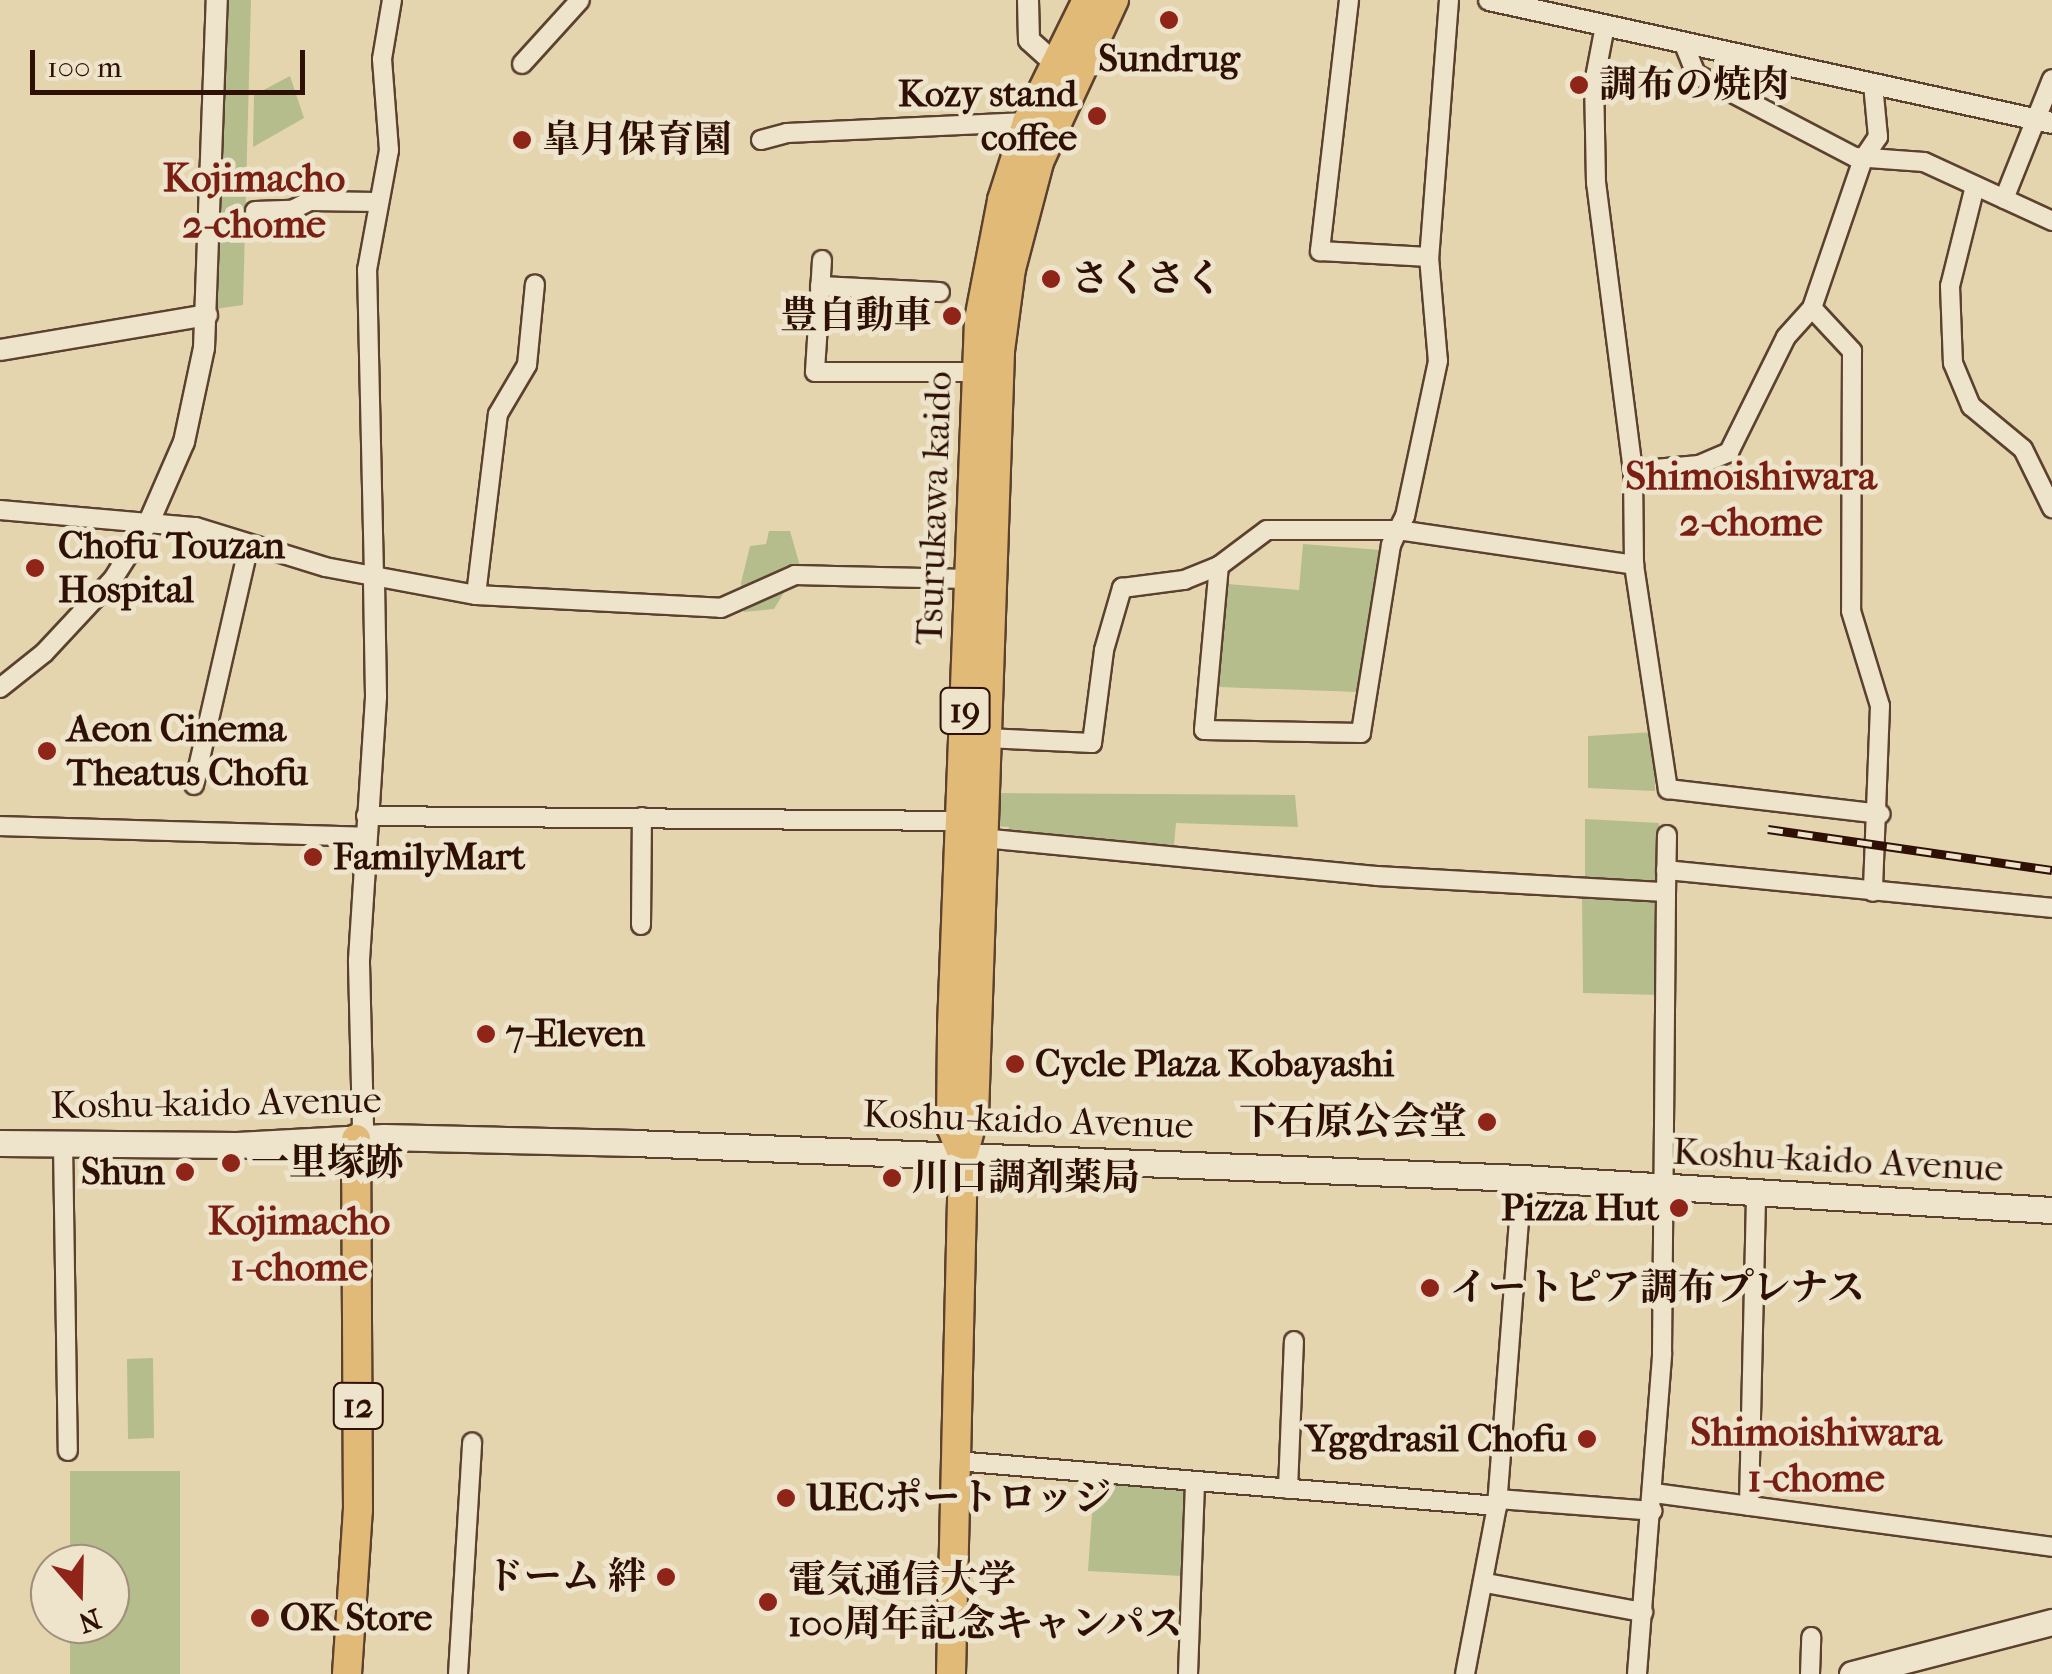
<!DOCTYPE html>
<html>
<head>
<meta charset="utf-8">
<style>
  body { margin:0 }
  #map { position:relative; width:2052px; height:1674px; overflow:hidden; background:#e4d5af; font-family:"IM FELL French Canon","Noto Serif JP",serif }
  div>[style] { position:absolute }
  .green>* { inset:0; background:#b4bd8b }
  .roads { filter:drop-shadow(2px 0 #5c412f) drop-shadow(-2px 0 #5c412f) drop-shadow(0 2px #5c412f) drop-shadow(0 -2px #5c412f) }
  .minor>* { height:18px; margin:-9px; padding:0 9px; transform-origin:9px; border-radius:9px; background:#ede4cb }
  .tertiary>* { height:20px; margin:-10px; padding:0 10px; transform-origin:10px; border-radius:10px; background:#ede4cb }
  .secondary>* { height:25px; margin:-12.5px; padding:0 12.5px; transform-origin:12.5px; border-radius:12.5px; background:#ede4cb }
  .primary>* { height:28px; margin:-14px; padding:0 14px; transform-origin:14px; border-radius:14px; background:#e2ba78 }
  .rail>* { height:9px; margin-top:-4.5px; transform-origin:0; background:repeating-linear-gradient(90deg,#ede4cb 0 15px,#2f1004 0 30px); box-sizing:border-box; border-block:2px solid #2f1004 }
  .dots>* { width:28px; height:28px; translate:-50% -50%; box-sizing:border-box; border:5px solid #ede4cb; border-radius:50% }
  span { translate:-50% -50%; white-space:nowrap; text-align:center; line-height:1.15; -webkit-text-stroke:10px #ede4cb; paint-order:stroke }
  .shield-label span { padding:2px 8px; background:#ede4cb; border:2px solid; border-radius:8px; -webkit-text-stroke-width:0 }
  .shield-label { font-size:35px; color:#2f1004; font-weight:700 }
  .poi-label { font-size:38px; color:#2f1004; font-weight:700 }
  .left { translate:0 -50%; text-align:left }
  .right { translate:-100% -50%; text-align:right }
  .street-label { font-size:38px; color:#2f1004 }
  .neighbourhood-label { font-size:40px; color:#7a1f14; font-weight:700 }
  .north { position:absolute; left:30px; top:1544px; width:100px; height:100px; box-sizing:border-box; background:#ede4cb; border:2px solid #a18f7b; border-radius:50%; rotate:160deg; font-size:28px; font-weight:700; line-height:40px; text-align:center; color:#2f1004 }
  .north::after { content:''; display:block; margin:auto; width:35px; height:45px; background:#8f2418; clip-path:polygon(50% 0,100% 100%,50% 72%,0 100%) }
  .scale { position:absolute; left:30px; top:50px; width:275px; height:45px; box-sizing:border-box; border:5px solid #2f1004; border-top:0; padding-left:12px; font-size:30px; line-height:35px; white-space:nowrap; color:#2f1004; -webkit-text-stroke:8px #ede4cb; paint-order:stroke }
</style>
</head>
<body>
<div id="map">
  <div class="green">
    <div style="clip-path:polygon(227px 0,251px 0,243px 305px,215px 309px)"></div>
    <div style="clip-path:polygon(290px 76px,304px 118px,253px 147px,254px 95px)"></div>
    <div style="clip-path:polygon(769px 531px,790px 531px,800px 566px,774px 609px,744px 612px,741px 583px,750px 546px,766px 544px)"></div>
    <div style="clip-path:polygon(1303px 544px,1381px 550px,1358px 692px,1219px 687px,1228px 584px,1299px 590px)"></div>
    <div style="clip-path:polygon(1654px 732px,1655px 791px,1588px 788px,1588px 736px)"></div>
    <div style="clip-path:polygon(995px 793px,1295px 795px,1298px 827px,1176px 823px,1174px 845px,1008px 836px,1009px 827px,994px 826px)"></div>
    <div style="clip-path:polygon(1585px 819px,1659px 823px,1658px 883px,1585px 880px)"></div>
    <div style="clip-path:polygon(1582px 895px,1661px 897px,1660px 995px,1583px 993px)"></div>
    <div style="clip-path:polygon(153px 1358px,154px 1438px,128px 1439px,127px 1359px)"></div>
    <div style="clip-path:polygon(1095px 1470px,1188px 1477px,1182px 1576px,1088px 1571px)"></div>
    <div style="clip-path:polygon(70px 1471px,180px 1471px,180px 1674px,70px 1674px,70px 1624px,110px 1624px,110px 1564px,70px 1564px)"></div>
  </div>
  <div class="roads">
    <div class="minor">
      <div style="left:1349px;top:0;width:253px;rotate:96.6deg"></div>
      <div style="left:1320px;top:251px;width:109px;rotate:3.2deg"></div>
      <div style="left:1449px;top:0;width:258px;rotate:94.4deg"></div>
      <div style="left:1429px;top:257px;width:104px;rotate:85.1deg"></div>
      <div style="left:1438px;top:361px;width:158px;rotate:102deg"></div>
      <div style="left:1405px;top:516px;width:16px;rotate:117deg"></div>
      <div style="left:1398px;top:530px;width:17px;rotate:115deg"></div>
      <div style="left:1391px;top:545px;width:190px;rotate:99.1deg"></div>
      <div style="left:1361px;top:733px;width:157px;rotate:-178.9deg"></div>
      <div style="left:1204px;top:730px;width:165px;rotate:-84.8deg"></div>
      <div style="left:1219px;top:566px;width:60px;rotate:-36.9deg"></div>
      <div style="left:1267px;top:530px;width:131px"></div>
      <div style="left:1398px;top:530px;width:239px;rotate:8.4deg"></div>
      <div style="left:1634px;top:565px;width:94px;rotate:-90.6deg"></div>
      <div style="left:1633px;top:471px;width:290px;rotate:-97.3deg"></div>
      <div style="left:1596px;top:183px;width:100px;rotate:-91.1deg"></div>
      <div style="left:1594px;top:83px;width:58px;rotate:-79.1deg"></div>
      <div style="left:1683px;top:42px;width:35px;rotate:68deg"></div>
      <div style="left:1696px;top:74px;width:179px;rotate:27.6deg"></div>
      <div style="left:1855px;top:157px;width:69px;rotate:4.1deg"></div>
      <div style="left:1924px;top:162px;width:141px;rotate:24.7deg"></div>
      <div style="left:522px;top:64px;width:86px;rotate:-47.8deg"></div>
      <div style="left:761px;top:140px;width:27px;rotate:-15deg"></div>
      <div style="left:787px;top:133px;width:240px;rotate:-2.6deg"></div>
      <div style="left:1975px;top:186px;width:103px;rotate:104deg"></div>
      <div style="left:1950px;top:286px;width:77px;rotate:87.8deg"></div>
      <div style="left:1953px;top:363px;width:47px;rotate:67.3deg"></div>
      <div style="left:1971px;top:406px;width:67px;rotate:39.6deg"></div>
      <div style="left:2023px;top:449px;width:66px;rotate:63.8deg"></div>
      <div style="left:2004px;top:199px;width:129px;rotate:-68.2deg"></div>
      <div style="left:255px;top:211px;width:37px;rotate:-2deg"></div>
      <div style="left:292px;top:210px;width:20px;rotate:-27deg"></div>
      <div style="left:310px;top:201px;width:66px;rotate:0.9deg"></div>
      <div style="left:822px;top:260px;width:112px;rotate:93.6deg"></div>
      <div style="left:815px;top:372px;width:160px"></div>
      <div style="left:820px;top:286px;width:120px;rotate:2.9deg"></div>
      <div style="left:1812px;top:308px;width:157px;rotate:-71.1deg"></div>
      <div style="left:1863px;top:159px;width:27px;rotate:-56deg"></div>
      <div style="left:1878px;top:137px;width:53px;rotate:-95.4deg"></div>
      <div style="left:1633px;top:471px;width:66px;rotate:-5.2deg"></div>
      <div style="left:1699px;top:465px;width:33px;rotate:-23deg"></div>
      <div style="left:1729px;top:452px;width:128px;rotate:-63.6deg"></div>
      <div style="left:1786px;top:337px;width:39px;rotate:-48deg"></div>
      <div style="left:1812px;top:308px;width:59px;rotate:47.1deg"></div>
      <div style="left:1852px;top:351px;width:260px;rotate:90.2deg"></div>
      <div style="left:1851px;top:611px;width:99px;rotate:73deg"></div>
      <div style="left:1880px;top:706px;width:186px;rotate:92.2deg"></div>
      <div style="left:0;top:510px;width:197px;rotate:5deg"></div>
      <div style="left:196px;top:527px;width:135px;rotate:17.2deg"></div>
      <div style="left:325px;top:567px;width:154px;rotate:10.5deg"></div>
      <div style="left:476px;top:595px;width:245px;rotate:3deg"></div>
      <div style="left:721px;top:608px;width:81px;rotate:-24deg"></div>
      <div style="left:795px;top:575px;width:174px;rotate:1.3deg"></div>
      <div style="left:1634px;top:565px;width:227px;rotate:81.4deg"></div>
      <div style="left:1668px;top:789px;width:214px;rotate:6.7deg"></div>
      <div style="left:374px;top:576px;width:306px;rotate:-91.3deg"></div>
      <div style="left:367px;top:270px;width:122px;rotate:-79.6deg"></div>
      <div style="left:389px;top:150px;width:91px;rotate:-94.4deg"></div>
      <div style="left:382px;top:59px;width:60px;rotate:-80.4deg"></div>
      <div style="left:476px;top:595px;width:182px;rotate:-83.1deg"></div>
      <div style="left:498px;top:414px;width:57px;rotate:-59.4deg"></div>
      <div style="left:527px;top:365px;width:81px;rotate:-84.4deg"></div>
      <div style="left:0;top:688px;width:56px;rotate:-38.5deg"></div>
      <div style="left:44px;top:653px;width:101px;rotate:-47deg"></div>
      <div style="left:113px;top:579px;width:67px;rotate:-57.7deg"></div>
      <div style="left:986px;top:738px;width:106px;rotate:2.7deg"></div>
      <div style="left:1092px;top:743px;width:94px;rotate:-82.6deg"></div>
      <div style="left:1104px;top:650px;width:65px;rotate:-73.8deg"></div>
      <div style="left:1122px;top:588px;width:63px;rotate:-7.4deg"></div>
      <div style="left:1184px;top:580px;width:38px;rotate:-22deg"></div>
      <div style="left:194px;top:785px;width:246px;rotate:-77.1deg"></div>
      <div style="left:366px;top:816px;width:596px;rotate:0.48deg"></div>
      <div style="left:0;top:826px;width:365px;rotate:1.7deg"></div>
      <div style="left:982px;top:838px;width:397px;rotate:5.5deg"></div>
      <div style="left:1377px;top:876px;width:289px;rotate:3.2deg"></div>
      <div style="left:1666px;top:892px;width:57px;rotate:-89deg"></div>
      <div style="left:1666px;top:870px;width:388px;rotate:5.6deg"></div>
      <div style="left:641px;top:925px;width:108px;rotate:-89.5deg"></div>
      <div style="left:63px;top:1144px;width:307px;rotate:89.1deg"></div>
      <div style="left:956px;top:1461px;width:543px;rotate:4.75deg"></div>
      <div style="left:1288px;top:1489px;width:148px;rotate:-87.7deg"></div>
      <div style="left:1654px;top:1493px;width:402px;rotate:7.7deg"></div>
      <div style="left:1498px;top:1499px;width:155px;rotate:4.4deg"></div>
      <div style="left:1749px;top:1506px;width:313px;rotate:-88.7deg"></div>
      <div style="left:1486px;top:1583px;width:160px;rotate:10.5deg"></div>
      <div style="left:458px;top:1674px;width:232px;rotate:-86.5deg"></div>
      <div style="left:1188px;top:1674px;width:193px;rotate:-87.9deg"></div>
      <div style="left:1465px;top:1674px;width:171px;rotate:-79.2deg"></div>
      <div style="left:1497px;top:1506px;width:329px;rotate:-85.6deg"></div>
      <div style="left:1637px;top:1674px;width:321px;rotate:-85.5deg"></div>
      <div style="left:1662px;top:1354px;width:462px;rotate:-89.5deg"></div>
      <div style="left:1810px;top:1674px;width:37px;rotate:-88deg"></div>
    </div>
    <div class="tertiary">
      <div style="left:1028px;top:0;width:40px;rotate:88.6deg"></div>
      <div style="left:1029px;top:40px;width:31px;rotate:42deg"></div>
      <div style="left:1489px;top:0;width:576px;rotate:12.32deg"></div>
      <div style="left:0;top:350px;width:210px;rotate:-9.6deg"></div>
      <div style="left:149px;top:522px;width:87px;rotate:-66.4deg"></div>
      <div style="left:184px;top:442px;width:96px;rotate:-78deg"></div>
      <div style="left:204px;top:348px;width:348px;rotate:-87.9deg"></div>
      <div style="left:356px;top:1139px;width:14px;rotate:-60deg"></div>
      <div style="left:363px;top:1127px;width:167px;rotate:-91.4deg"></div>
      <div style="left:359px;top:960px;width:265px;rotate:-86.3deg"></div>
      <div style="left:376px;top:696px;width:120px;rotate:-91deg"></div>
    </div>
    <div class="secondary">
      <div style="left:0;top:1143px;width:237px;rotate:0.5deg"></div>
      <div style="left:237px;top:1145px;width:147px;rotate:-3.1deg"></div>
      <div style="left:384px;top:1137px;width:250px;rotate:1.4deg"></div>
      <div style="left:634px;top:1143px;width:889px;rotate:2.26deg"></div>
      <div style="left:1522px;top:1178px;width:531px;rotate:3.46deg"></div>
      <div style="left:1852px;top:1674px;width:207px;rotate:-14.6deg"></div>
    </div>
    <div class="primary">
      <div style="left:963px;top:1156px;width:31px;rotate:-112deg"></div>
      <div style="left:951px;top:1127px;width:100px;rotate:-89.4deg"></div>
      <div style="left:952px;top:1027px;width:708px;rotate:-87.81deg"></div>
      <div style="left:979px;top:320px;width:122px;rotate:-79.1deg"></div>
      <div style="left:1002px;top:200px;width:82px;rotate:-72.2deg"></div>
      <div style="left:1027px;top:122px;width:136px;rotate:-63.8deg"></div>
      <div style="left:347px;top:1674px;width:164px;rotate:-86.2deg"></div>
      <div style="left:358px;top:1510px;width:371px;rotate:-90.3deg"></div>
      <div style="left:951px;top:1674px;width:518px;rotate:-88.67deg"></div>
      <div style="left:963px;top:1156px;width:42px;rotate:-75deg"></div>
      <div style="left:974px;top:1115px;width:764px;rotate:-88.05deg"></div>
      <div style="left:1000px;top:351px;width:83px;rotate:-82.4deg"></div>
      <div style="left:1011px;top:269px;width:111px;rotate:-75.3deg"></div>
      <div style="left:1039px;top:162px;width:179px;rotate:-65.2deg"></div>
    </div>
  </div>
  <div class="rail">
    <div style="left:1768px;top:829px;width:287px;rotate:8.2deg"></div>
  </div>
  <div class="dots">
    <div style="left:1169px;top:20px;background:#8f2418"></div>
    <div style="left:1579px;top:85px;background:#8f2418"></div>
    <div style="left:1097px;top:116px;background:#8f2418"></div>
    <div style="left:522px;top:140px;background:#8f2418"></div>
    <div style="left:1051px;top:279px;background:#8f2418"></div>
    <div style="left:952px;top:316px;background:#8f2418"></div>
    <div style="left:35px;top:568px;background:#8f2418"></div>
    <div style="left:47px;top:751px;background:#8f2418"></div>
    <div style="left:313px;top:857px;background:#8f2418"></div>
    <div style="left:486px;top:1034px;background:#8f2418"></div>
    <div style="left:1015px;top:1064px;background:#8f2418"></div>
    <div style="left:1487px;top:1122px;background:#8f2418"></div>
    <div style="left:231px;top:1163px;background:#8f2418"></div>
    <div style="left:185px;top:1172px;background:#8f2418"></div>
    <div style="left:892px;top:1178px;background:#8f2418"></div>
    <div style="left:1679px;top:1208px;background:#8f2418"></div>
    <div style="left:1430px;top:1288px;background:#8f2418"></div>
    <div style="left:1587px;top:1439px;background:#8f2418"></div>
    <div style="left:786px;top:1498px;background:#8f2418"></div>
    <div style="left:666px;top:1577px;background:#8f2418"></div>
    <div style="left:768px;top:1602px;background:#8f2418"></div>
    <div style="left:260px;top:1618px;background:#8f2418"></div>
  </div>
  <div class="shield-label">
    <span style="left:965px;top:711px">19</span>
    <span style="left:358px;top:1406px">12</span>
  </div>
  <div class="poi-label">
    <span style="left:1169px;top:59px">Sundrug</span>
    <span class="left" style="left:1599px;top:85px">調布の焼肉</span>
    <span class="right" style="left:1077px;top:116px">Kozy stand<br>coffee</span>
    <span class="left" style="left:542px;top:140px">皐月保育園</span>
    <span class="left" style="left:1071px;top:279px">さくさく</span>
    <span class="right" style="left:932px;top:316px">豊自動車</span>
    <span class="left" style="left:58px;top:568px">Chofu Touzan<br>Hospital</span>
    <span class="left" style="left:67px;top:751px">Aeon Cinema<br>Theatus Chofu</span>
    <span class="left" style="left:333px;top:857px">FamilyMart</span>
    <span class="left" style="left:506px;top:1034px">7-Eleven</span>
    <span class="left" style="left:1035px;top:1064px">Cycle Plaza Kobayashi</span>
    <span class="right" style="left:1467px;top:1122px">下石原公会堂</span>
    <span class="left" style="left:251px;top:1163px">一里塚跡</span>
    <span class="right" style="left:165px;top:1172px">Shun</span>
    <span class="left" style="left:912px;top:1178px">川口調剤薬局</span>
    <span class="right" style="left:1659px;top:1208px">Pizza Hut</span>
    <span class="left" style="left:1450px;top:1288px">イートピア調布プレナス</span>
    <span class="right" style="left:1567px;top:1439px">Yggdrasil Chofu</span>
    <span class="left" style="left:806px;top:1498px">UECポートロッジ</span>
    <span class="right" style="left:646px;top:1577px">ドーム 絆</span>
    <span class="left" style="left:788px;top:1602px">電気通信大学<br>100周年記念キャンパス</span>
    <span class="left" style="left:280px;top:1618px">OK Store</span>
  </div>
  <div class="street-label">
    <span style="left:934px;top:508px;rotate:-88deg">Tsurukawa kaido</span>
    <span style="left:216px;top:1103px;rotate:-1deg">Koshu-kaido Avenue</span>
    <span style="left:1028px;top:1120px;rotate:2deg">Koshu-kaido Avenue</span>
    <span style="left:1838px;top:1160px;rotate:3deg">Koshu-kaido Avenue</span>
  </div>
  <div class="neighbourhood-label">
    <span style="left:254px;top:201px">Kojimacho<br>2-chome</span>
    <span style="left:1751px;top:499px">Shimoishiwara<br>2-chome</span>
    <span style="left:299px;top:1244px">Kojimacho<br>1-chome</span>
    <span style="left:1816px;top:1455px">Shimoishiwara<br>1-chome</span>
  </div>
  <div class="north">N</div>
  <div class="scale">100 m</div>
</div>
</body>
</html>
